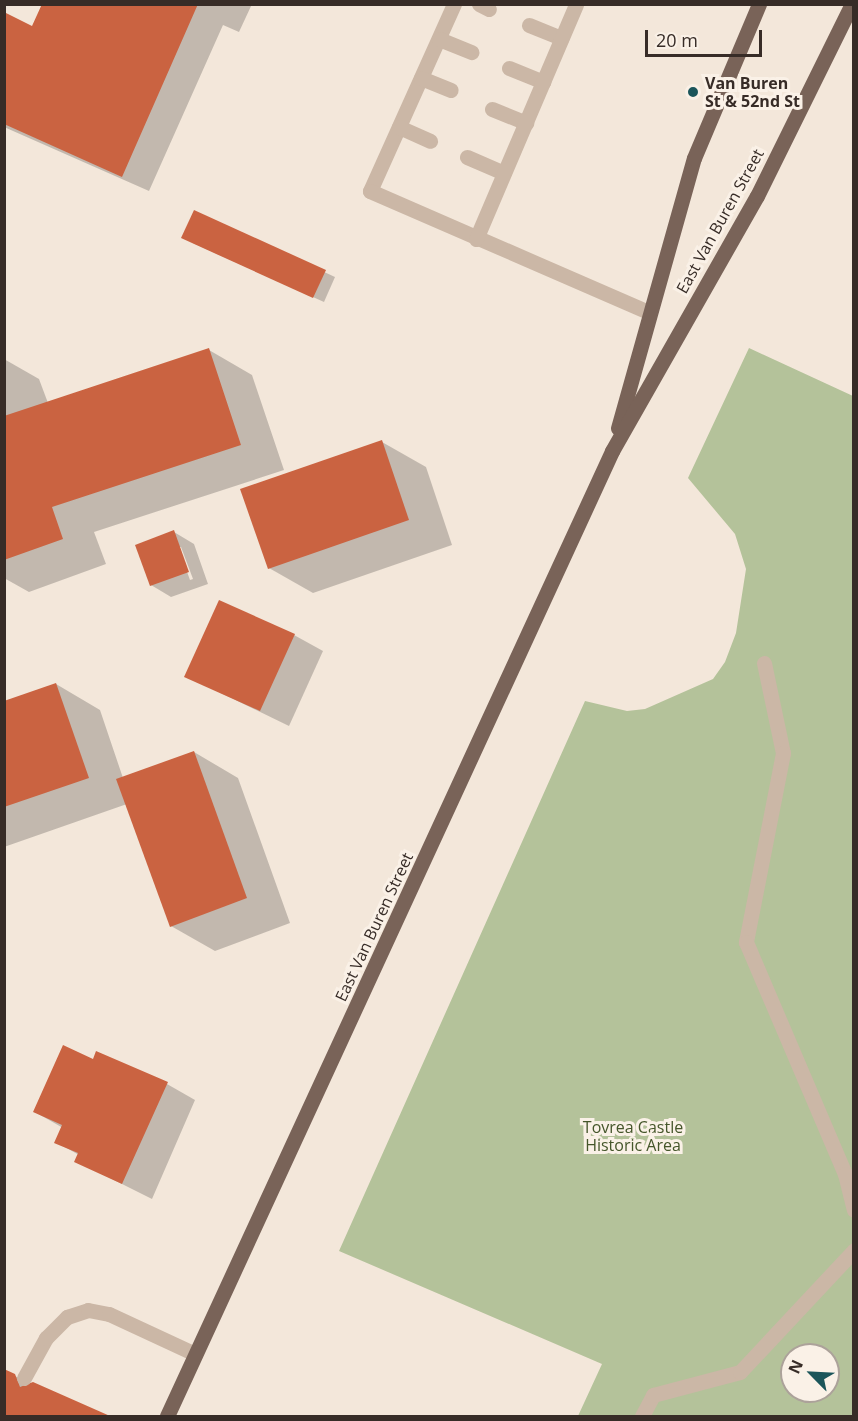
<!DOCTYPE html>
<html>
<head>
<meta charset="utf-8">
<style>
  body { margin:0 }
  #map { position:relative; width:858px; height:1421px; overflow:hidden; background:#f3e7da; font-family:"Open Sans",sans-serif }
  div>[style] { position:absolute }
  .green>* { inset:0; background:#b4c29a }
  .shadow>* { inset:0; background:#0003 }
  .building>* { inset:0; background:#ca6341 }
  .lane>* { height:15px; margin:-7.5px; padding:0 7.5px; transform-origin:7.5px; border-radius:7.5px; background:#cbb7a6 }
  .primary>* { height:15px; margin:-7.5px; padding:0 7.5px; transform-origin:7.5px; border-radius:7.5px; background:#796358 }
  .dots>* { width:16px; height:16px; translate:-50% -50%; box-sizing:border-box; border:3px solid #faf1e7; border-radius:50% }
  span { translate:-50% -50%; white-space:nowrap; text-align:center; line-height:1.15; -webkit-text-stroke:6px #faf1e7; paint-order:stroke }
  .poi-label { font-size:16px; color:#372c27; font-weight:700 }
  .left { translate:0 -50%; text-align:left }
  .street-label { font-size:16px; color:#372c27 }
  .park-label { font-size:16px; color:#45562a }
  .frame { position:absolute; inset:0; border:6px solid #372c27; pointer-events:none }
  .north { position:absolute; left:780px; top:1343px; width:60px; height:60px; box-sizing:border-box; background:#faf1e7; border:2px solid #aca29a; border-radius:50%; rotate:294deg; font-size:16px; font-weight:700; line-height:24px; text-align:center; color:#372c27 }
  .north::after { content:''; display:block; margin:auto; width:21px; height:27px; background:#1b555a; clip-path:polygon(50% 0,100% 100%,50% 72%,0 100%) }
  .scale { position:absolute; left:645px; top:30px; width:117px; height:27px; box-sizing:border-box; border:3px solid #372c27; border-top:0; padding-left:8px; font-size:18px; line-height:21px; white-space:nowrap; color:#372c27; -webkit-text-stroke:4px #faf1e7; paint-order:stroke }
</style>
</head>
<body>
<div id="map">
  <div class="green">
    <div style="clip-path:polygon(evenodd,749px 348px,853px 396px,853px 1416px,578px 1416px,602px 1364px,339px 1251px,585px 701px,627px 711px,645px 709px,713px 679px,725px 662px,736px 633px,746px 569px,735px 534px,688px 478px,749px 348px,792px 1355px,828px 1355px,828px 1391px,792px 1391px,792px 1355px)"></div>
  </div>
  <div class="shadow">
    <div style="clip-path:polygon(130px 4px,252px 4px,239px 32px,223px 25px,149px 191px,4px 127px,4px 14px,33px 28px)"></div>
    <div style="clip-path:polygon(195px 212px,335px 277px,324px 302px,193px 243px)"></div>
    <div style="clip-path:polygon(209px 350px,252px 375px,284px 470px,94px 532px,106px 564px,29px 592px,4px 578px,4px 359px,39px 379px,48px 403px)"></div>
    <div style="clip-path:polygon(382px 442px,426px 467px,452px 545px,313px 593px,269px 568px)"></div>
    <div style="clip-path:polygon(evenodd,174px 532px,194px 544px,208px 584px,171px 597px,151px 585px,174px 532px,178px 547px,181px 547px,193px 579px,190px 580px,178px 547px)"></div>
    <div style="clip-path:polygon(294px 635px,323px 651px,289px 726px,186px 676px)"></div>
    <div style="clip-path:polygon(56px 684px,100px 710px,123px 778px,194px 752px,238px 778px,290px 923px,215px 951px,171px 926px,127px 804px,4px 847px,4px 702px)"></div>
    <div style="clip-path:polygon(93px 1061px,167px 1084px,195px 1100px,152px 1199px,76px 1161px,79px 1155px,56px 1142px,63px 1128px,35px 1112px)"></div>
    <div style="clip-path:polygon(4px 1371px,80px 1406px,75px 1416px,4px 1416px)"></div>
  </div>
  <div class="building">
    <div style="clip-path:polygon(42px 4px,198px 4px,122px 177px,4px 124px,4px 12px,32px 26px)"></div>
    <div style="clip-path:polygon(194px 210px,326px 270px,313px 298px,181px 238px)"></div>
    <div style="clip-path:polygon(209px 348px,241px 445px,52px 507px,63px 539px,4px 560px,4px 416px)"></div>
    <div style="clip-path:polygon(382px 440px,409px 520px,268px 569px,240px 489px)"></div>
    <div style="clip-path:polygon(174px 530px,189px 572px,150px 586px,135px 545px)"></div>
    <div style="clip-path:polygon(219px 600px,295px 634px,260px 711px,184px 677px)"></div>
    <div style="clip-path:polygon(56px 683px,89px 778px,4px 807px,4px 701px)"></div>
    <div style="clip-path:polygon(194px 751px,247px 898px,170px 927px,116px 779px)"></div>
    <div style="clip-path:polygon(63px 1045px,93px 1059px,96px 1051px,168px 1082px,122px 1184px,74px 1162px,78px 1153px,54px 1143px,62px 1125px,33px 1112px)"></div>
    <div style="clip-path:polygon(4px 1369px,15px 1374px,20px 1387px,33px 1382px,110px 1416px,4px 1416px)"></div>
  </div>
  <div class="lane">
    <div style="left:454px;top:4px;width:205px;rotate:114.2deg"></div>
    <div style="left:370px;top:191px;width:305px;rotate:23.5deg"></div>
    <div style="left:479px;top:4px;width:11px;rotate:27deg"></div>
    <div style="left:529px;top:25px;width:35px;rotate:22deg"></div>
    <div style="left:439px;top:39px;width:35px;rotate:22deg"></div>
    <div style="left:509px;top:68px;width:37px;rotate:22deg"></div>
    <div style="left:421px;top:78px;width:32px;rotate:22deg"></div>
    <div style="left:492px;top:109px;width:37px;rotate:22deg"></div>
    <div style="left:399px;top:127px;width:34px;rotate:24deg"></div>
    <div style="left:467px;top:157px;width:40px;rotate:23.4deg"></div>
    <div style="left:476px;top:239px;width:255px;rotate:-66.9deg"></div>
    <div style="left:764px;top:663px;width:92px;rotate:78.1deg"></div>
    <div style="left:783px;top:753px;width:193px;rotate:101.1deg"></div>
    <div style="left:746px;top:942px;width:252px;rotate:66.9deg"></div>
    <div style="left:845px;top:1174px;width:37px;rotate:76deg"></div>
    <div style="left:24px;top:1378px;width:46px;rotate:-61.2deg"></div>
    <div style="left:46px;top:1338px;width:30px;rotate:-45deg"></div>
    <div style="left:67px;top:1317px;width:22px;rotate:-18deg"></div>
    <div style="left:88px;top:1310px;width:21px;rotate:11deg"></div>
    <div style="left:109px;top:1314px;width:95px;rotate:24.9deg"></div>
    <div style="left:642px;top:1416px;width:24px;rotate:-62deg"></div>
    <div style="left:653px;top:1395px;width:90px;rotate:-14.8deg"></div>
    <div style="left:740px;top:1372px;width:167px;rotate:-46.9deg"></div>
  </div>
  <div class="primary">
    <div style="left:618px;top:428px;width:280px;rotate:-74.3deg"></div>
    <div style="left:694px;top:158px;width:167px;rotate:-67.1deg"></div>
    <div style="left:167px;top:1416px;width:1063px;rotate:-65.24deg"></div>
    <div style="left:612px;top:451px;width:293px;rotate:-60.4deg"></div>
    <div style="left:757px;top:196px;width:214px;rotate:-63.7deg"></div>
  </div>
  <div class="dots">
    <div style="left:693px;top:92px;background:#1b555a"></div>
  </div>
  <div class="poi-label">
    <span class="left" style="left:705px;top:92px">Van Buren<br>St &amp; 52nd St</span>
  </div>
  <div class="street-label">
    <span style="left:720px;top:221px;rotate:-61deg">East Van Buren Street</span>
    <span style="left:374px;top:927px;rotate:-65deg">East Van Buren Street</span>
  </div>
  <div class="park-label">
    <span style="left:633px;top:1136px">Tovrea Castle<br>Historic Area</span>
  </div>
  <div class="frame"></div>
  <div class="north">N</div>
  <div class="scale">20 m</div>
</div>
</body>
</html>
